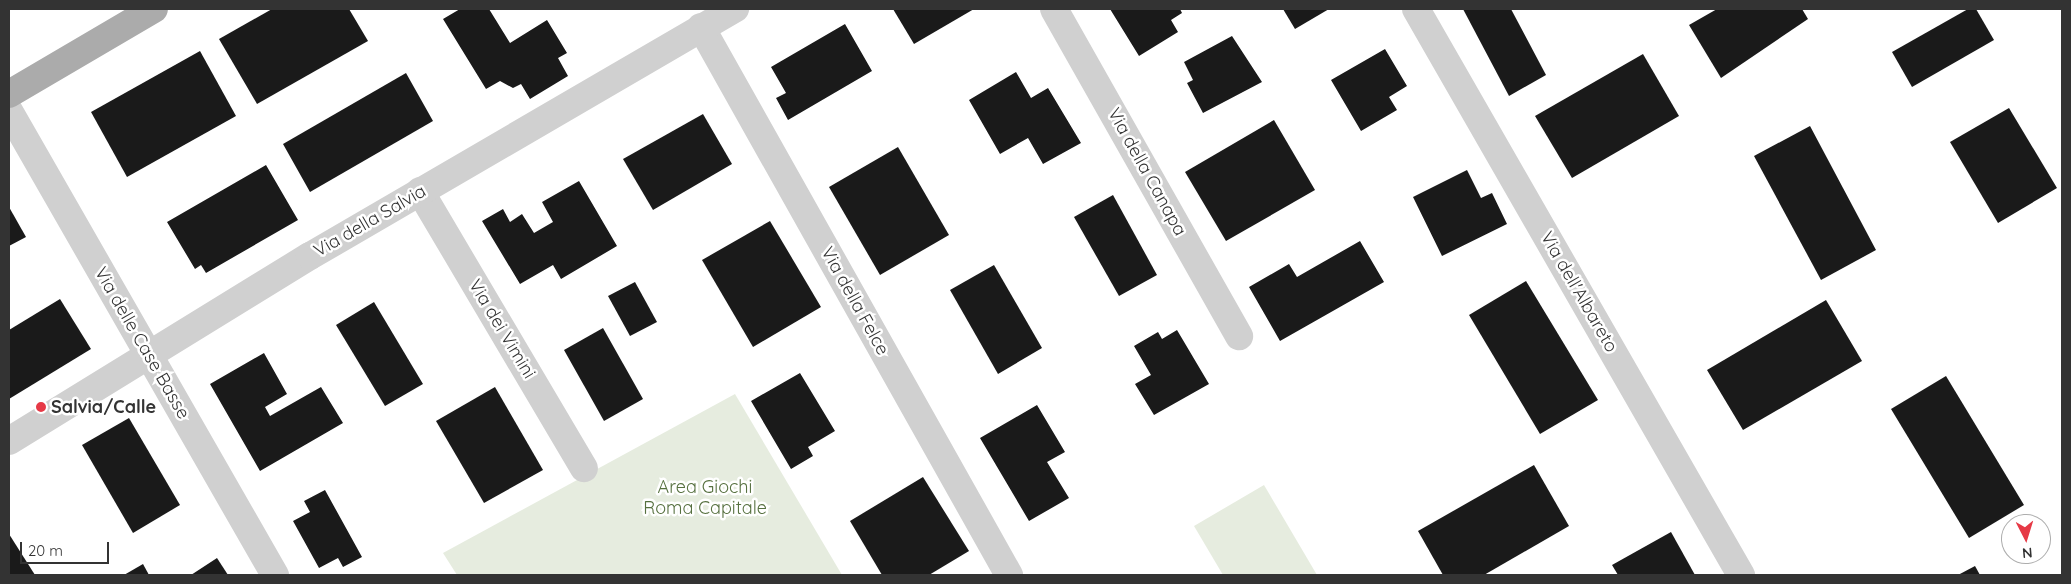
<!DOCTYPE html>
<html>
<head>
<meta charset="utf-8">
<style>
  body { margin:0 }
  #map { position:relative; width:2071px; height:584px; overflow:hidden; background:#fff; font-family:Quicksand,sans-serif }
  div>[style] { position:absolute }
  .green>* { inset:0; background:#e6ecdf }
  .building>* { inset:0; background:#1a1a1a }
  .minor>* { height:28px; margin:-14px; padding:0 14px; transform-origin:14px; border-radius:14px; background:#d0d0d0 }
  .major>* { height:28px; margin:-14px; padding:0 14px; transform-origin:14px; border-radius:14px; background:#ababab }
  .dots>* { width:14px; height:14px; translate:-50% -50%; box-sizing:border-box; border:2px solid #fff; border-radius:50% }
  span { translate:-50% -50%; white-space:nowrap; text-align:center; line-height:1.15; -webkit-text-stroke:5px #fff; paint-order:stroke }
  .street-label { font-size:18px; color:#333 }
  .poi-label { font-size:18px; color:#333; font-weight:700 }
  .left { translate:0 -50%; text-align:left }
  .park-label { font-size:18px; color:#56703f }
  .frame { position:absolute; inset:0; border:10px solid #333; pointer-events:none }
  .north { position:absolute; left:2001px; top:514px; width:50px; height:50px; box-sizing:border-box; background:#fff; border:1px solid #adadad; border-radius:50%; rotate:175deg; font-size:14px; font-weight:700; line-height:20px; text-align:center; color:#333 }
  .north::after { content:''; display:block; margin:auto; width:18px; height:22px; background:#e63946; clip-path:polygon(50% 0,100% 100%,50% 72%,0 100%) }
  .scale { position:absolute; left:20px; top:542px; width:89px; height:22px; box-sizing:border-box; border:2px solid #333; border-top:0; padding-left:6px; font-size:15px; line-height:18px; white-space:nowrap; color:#333; -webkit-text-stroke:4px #fff; paint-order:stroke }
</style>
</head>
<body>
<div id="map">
  <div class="green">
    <div style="clip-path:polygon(735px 394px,842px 575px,457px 575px,443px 553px)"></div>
    <div style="clip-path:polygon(1264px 485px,1317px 575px,1223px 575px,1194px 526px)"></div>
  </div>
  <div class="building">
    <div style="clip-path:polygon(272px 9px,349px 9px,368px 41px,257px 104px,219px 39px)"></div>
    <div style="clip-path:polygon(460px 9px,489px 9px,510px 43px,547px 20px,567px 53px,558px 58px,568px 76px,530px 99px,521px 84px,513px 88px,500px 81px,486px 89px,443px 19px)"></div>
    <div style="clip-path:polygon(893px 9px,974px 9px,914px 44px)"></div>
    <div style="clip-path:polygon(1110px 9px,1180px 9px,1182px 13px,1171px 20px,1178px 32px,1139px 56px)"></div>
    <div style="clip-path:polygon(1283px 9px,1329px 9px,1295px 29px)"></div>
    <div style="clip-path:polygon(1463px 9px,1511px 9px,1546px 75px,1509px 96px)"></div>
    <div style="clip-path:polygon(1717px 9px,1802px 9px,1808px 19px,1721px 78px,1689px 25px)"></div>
    <div style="clip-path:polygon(1968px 9px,1976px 9px,1994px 40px,1912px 87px,1892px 52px)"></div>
    <div style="clip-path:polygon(845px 24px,872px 71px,788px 120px,776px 98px,786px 93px,771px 67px)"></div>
    <div style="clip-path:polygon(1232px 36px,1262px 82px,1203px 113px,1187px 83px,1193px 80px,1184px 62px)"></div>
    <div style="clip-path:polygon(1385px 49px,1407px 86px,1389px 97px,1397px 110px,1361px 131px,1331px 80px)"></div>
    <div style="clip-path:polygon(200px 51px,236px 116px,127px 177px,91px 112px)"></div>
    <div style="clip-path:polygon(1643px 54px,1679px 116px,1572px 178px,1535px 116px)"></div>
    <div style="clip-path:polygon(1016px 72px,1031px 98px,1048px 88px,1081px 143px,1043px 164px,1028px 138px,1000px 154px,969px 100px)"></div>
    <div style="clip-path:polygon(406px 73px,433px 121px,310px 192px,283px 144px)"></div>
    <div style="clip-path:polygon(2009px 108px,2057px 188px,1998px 223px,1950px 142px)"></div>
    <div style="clip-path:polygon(703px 114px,732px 164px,653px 210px,623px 159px)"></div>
    <div style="clip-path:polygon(1274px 120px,1315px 190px,1226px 241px,1185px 172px)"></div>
    <div style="clip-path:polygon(1810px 126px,1876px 250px,1821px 280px,1754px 156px)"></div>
    <div style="clip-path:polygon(898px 147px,949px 235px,880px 275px,829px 187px)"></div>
    <div style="clip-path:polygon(266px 165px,298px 220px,206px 273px,201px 265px,195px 269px,167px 222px)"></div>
    <div style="clip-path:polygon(1467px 170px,1481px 198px,1492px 193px,1507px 224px,1442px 256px,1413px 197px)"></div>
    <div style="clip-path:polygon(579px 181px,617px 246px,561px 279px,553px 265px,520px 284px,482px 221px,503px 209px,510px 222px,522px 214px,534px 233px,553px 222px,542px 202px)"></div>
    <div style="clip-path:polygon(1113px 195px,1157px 275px,1119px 296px,1074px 217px)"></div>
    <div style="clip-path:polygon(9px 207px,26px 237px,9px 246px)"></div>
    <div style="clip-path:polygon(770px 221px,821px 307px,753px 347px,702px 260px)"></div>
    <div style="clip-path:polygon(1360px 241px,1384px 282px,1280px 341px,1249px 287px,1289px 264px,1297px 277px)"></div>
    <div style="clip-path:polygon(994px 265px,1042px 348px,998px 374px,950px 290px)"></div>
    <div style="clip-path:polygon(1526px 281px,1598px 400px,1540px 434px,1469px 315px)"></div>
    <div style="clip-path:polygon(635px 282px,657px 322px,630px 336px,608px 296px)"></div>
    <div style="clip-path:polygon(60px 299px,91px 349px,9px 399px,9px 330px)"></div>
    <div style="clip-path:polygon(1826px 300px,1862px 361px,1743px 430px,1707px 370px)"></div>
    <div style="clip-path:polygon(374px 302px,423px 384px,385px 406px,336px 325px)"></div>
    <div style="clip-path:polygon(603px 328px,643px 399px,604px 421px,564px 350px)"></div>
    <div style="clip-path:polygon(1177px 330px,1209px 384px,1154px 415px,1135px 384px,1151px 375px,1134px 346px,1158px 332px,1162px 339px)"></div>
    <div style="clip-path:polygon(264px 353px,287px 394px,265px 407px,270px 416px,321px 387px,343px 423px,260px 471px,210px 384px)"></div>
    <div style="clip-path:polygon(800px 373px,835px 431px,808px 447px,813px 456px,791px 469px,751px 401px)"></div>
    <div style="clip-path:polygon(1946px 376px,2024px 505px,1969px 538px,1891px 409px)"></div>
    <div style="clip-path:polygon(495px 387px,543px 470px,484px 503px,436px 421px)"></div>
    <div style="clip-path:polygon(1037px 405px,1065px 452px,1047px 462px,1069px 498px,1029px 521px,980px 438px)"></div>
    <div style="clip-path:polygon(129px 418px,180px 505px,133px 533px,82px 445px)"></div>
    <div style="clip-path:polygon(1534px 465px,1569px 526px,1484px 575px,1443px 575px,1418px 531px)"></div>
    <div style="clip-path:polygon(923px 477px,969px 551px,929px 575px,882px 575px,850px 521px)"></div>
    <div style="clip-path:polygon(325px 490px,362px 557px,343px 567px,338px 558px,319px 568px,293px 521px,310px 512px,304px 501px)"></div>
    <div style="clip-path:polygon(1671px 532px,1695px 575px,1618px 575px,1612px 565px)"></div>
    <div style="clip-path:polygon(9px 534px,35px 575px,9px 575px)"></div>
    <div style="clip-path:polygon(217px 558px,228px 575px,191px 575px)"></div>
    <div style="clip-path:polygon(143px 564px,149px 575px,124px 575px)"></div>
    <div style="clip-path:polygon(1975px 566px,1980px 575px,1958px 575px)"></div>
  </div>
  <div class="minor">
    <div style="left:1054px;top:9px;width:376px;rotate:60.5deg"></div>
    <div style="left:1416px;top:9px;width:653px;rotate:60.14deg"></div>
    <div style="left:701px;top:27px;width:629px;rotate:60.66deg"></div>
    <div style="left:9px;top:111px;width:535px;rotate:60.18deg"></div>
    <div style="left:420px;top:191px;width:322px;rotate:59.4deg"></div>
    <div style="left:9px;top:441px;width:353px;rotate:-31.6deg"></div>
    <div style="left:310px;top:256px;width:492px;rotate:-30.2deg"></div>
  </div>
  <div class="major">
    <div style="left:9px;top:94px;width:168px;rotate:-30.4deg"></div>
  </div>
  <div class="dots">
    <div style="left:41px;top:407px;background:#e63946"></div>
  </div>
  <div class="street-label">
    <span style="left:1147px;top:172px;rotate:61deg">Via della Canapa</span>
    <span style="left:370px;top:221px;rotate:-30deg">Via della Salvia</span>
    <span style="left:1579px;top:292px;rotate:60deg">Via dell'Albareto</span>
    <span style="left:855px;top:301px;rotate:61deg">Via della Felce</span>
    <span style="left:502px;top:329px;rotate:59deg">Via dei Vimini</span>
    <span style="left:142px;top:343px;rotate:60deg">Via delle Case Basse</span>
  </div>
  <div class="poi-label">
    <span class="left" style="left:51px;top:407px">Salvia/Calle</span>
  </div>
  <div class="park-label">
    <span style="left:705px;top:498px">Area Giochi<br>Roma Capitale</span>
  </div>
  <div class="frame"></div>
  <div class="north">N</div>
  <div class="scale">20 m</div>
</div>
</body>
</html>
